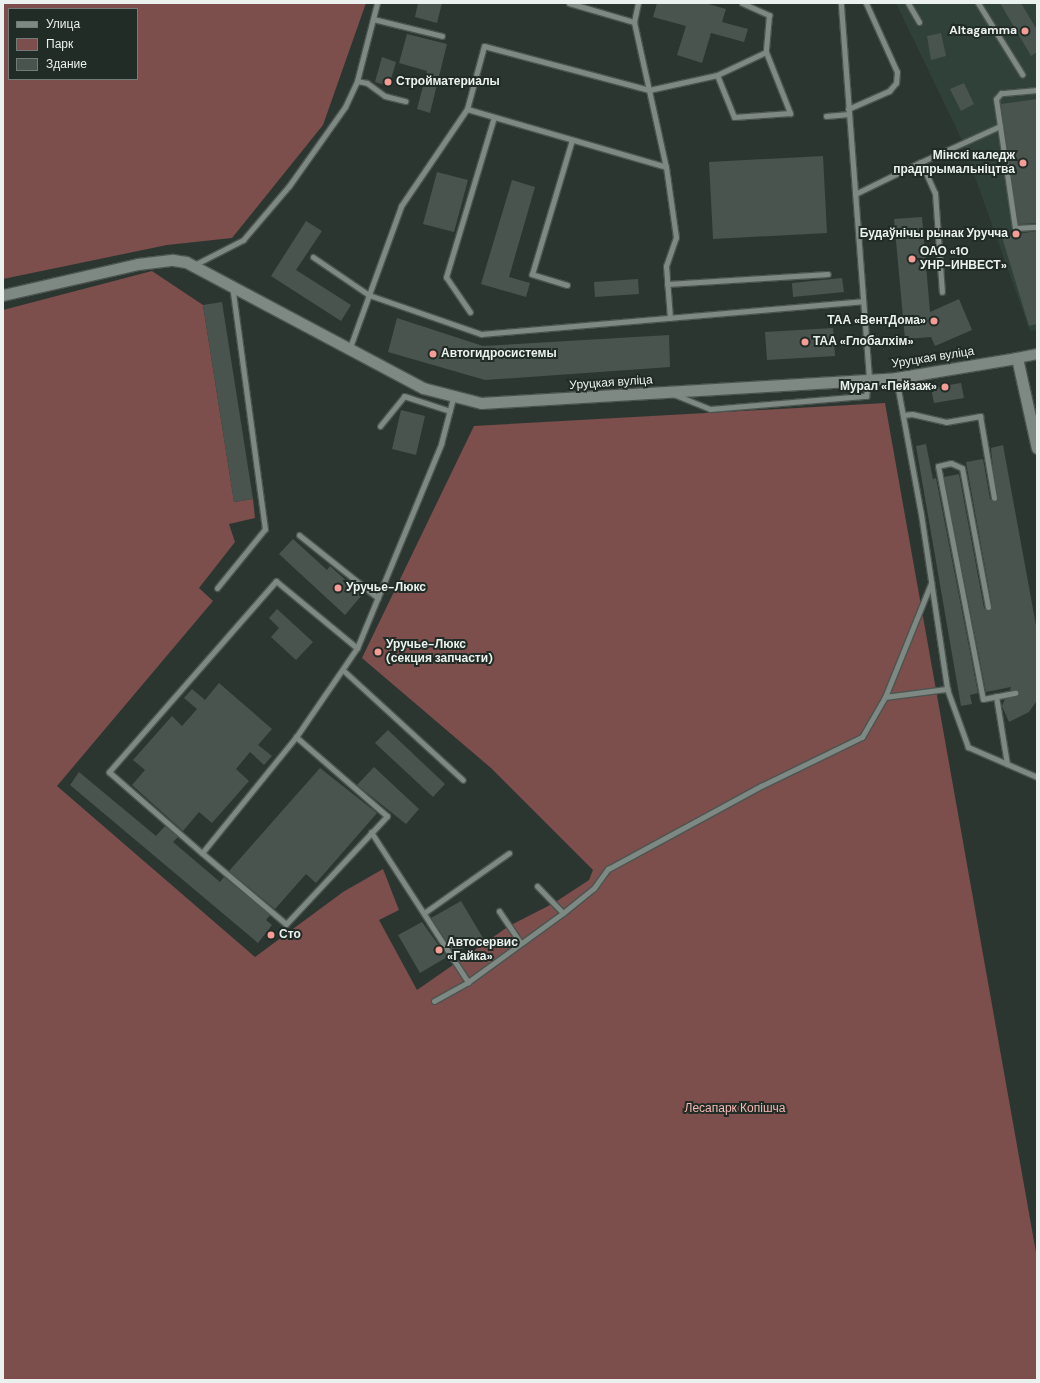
<!DOCTYPE html>
<html>
<head>
<meta charset="utf-8">
<style>
  body { margin:0 }
  #map { position:relative; width:1040px; height:1383px; overflow:hidden; background:#2c3631; font-family:"DM Sans",sans-serif }
  div>[style] { position:absolute }
  .built>* { inset:0; background:#304139 }
  .green>* { inset:0; background:#7c4e4c }
  .building>* { inset:0; background:#49544e }
  .roads { filter:drop-shadow(1px 0 #4c5450) drop-shadow(-1px 0 #4c5450) drop-shadow(0 1px #4c5450) drop-shadow(0 -1px #4c5450) }
  .service>* { height:5px; margin:-2.5px; padding:0 2.5px; transform-origin:2.5px; border-radius:2.5px; background:#7d8982 }
  .minor>* { height:10px; margin:-5px; padding:0 5px; transform-origin:5px; border-radius:5px; background:#7d8982 }
  .tertiary>* { height:11px; margin:-5.5px; padding:0 5.5px; transform-origin:5.5px; border-radius:5.5px; background:#7d8982 }
  .dots>* { width:11px; height:11px; translate:-50% -50%; box-sizing:border-box; border:2px solid #222c27; border-radius:50% }
  span { translate:-50% -50%; white-space:nowrap; text-align:center; line-height:1.15; -webkit-text-stroke:4px #222c27; paint-order:stroke }
  .poi-label { font-size:12px; color:#ebf1ee; font-weight:700 }
  .right { translate:-100% -50%; text-align:right }
  .left { translate:0 -50%; text-align:left }
  .street-label { font-size:12px; color:#ebf1ee }
  .park-label { font-size:12px; color:#f7b8b3 }
  .frame { position:absolute; inset:0; border:4px solid #ebf1ee; pointer-events:none }
  .legend { position:absolute; left:8px; top:8px; width:130px; height:72px; box-sizing:border-box; background:#222c27; border:1px solid #727b77; margin:0; padding:5px 7px; list-style:none; font-size:12px; color:#ebf1ee }
  .legend li { display:flex; align-items:center; gap:8px; height:20px }
  .legend b { width:20px; border:1px solid #727b77 }
</style>
</head>
<body>
<div id="map">
  <div class="built">
    <div style="clip-path:polygon(896px 3px,1037px 3px,1037px 330px,1030px 331px,961px 138px)"></div>
  </div>
  <div class="green">
    <div style="clip-path:polygon(evenodd,3px 3px,366px 3px,323px 125px,232px 238px,167px 245px,3px 279px,3px 3px,9px 9px,137px 9px,137px 79px,9px 79px,9px 9px)"></div>
    <div style="clip-path:polygon(152px 271px,203px 305px,234px 502px,253px 499px,255px 518px,229px 524px,235px 542px,199px 588px,213px 601px,57px 786px,255px 957px,343px 892px,383px 869px,399px 910px,379px 920px,417px 990px,509px 926px,554px 903px,589px 880px,593px 870px,491px 768px,362px 658px,474px 426px,885px 403px,1037px 1258px,1037px 1380px,3px 1380px,3px 310px)"></div>
  </div>
  <div class="building">
    <div style="clip-path:polygon(418px 3px,442px 3px,437px 23px,415px 17px)"></div>
    <div style="clip-path:polygon(657px 3px,705px 3px,726px 9px,722px 22px,748px 29px,744px 42px,711px 33px,702px 63px,677px 55px,686px 26px,653px 17px)"></div>
    <div style="clip-path:polygon(1000px 3px,1021px 3px,1037px 30px,1037px 52px,1031px 56px)"></div>
    <div style="clip-path:polygon(941px 33px,946px 56px,931px 60px,927px 36px)"></div>
    <div style="clip-path:polygon(407px 34px,447px 44px,430px 113px,417px 109px,427px 71px,399px 63px)"></div>
    <div style="clip-path:polygon(382px 57px,396px 62px,389px 86px,375px 82px)"></div>
    <div style="clip-path:polygon(964px 83px,974px 104px,961px 111px,950px 89px)"></div>
    <div style="clip-path:polygon(1037px 99px,1037px 223px,1018px 224px,1001px 104px)"></div>
    <div style="clip-path:polygon(823px 156px,827px 233px,713px 239px,709px 162px)"></div>
    <div style="clip-path:polygon(437px 172px,468px 180px,454px 232px,423px 224px)"></div>
    <div style="clip-path:polygon(512px 180px,535px 187px,509px 277px,530px 283px,526px 297px,481px 284px)"></div>
    <div style="clip-path:polygon(922px 217px,930px 312px,959px 299px,972px 330px,935px 346px,931px 337px,905px 339px,894px 219px)"></div>
    <div style="clip-path:polygon(306px 221px,322px 231px,296px 270px,351px 305px,341px 321px,271px 276px)"></div>
    <div style="clip-path:polygon(1037px 231px,1037px 324px,1029px 326px,1002px 237px)"></div>
    <div style="clip-path:polygon(842px 278px,844px 292px,793px 297px,792px 283px)"></div>
    <div style="clip-path:polygon(638px 279px,639px 294px,595px 297px,594px 282px)"></div>
    <div style="clip-path:polygon(222px 302px,253px 499px,234px 502px,203px 305px)"></div>
    <div style="clip-path:polygon(397px 318px,483px 346px,669px 335px,670px 367px,485px 380px,388px 352px)"></div>
    <div style="clip-path:polygon(833px 328px,835px 356px,767px 360px,765px 332px)"></div>
    <div style="clip-path:polygon(961px 383px,964px 398px,934px 403px,931px 388px)"></div>
    <div style="clip-path:polygon(401px 410px,425px 416px,416px 455px,392px 449px)"></div>
    <div style="clip-path:polygon(926px 444px,933px 479px,936px 478px,978px 693px,970px 695px,972px 704px,961px 706px,916px 446px)"></div>
    <div style="clip-path:polygon(1003px 445px,1037px 631px,1036px 702px,1029px 712px,1009px 722px,1002px 706px,1005px 699px,1017px 696px,1019px 692px,1010px 690px,1011px 687px,986px 692px,944px 477px,959px 474px,984px 608px,989px 611px,992px 606px,966px 462px,983px 459px,990px 499px,996px 501px,991px 448px)"></div>
    <div style="clip-path:polygon(293px 539px,327px 570px,330px 566px,362px 595px,345px 615px,279px 554px)"></div>
    <div style="clip-path:polygon(277px 609px,313px 642px,296px 660px,271px 637px,279px 628px,269px 618px)"></div>
    <div style="clip-path:polygon(219px 683px,272px 729px,258px 745px,272px 756px,264px 765px,250px 752px,236px 769px,249px 781px,212px 823px,199px 812px,183px 831px,132px 785px,145px 770px,133px 760px,172px 716px,182px 726px,197px 709px,184px 698px,192px 689px,205px 700px)"></div>
    <div style="clip-path:polygon(388px 730px,445px 784px,433px 797px,375px 743px)"></div>
    <div style="clip-path:polygon(374px 767px,419px 809px,406px 824px,357px 785px)"></div>
    <div style="clip-path:polygon(320px 768px,377px 813px,316px 883px,306px 874px,275px 909px,229px 871px)"></div>
    <div style="clip-path:polygon(79px 772px,156px 836px,165px 826px,178px 837px,173px 842px,220px 882px,224px 877px,270px 915px,266px 920px,272px 925px,258px 943px,70px 785px)"></div>
    <div style="clip-path:polygon(461px 901px,483px 938px,454px 953px,431px 918px)"></div>
    <div style="clip-path:polygon(422px 922px,447px 957px,420px 973px,398px 935px)"></div>
  </div>
  <div class="roads">
    <div class="service">
      <div style="left:569px;top:3px;width:68px;rotate:16.3deg"></div>
      <div style="left:638px;top:3px;width:19px;rotate:102deg"></div>
      <div style="left:634px;top:22px;width:148px;rotate:77.6deg"></div>
      <div style="left:666px;top:167px;width:71px;rotate:81.9deg"></div>
      <div style="left:676px;top:237px;width:31px;rotate:109deg"></div>
      <div style="left:666px;top:266px;width:52px;rotate:85.6deg"></div>
      <div style="left:742px;top:3px;width:30px;rotate:24deg"></div>
      <div style="left:769px;top:15px;width:37px;rotate:95deg"></div>
      <div style="left:766px;top:52px;width:66px;rotate:68.5deg"></div>
      <div style="left:790px;top:113px;width:56px;rotate:175.9deg"></div>
      <div style="left:734px;top:117px;width:45px;rotate:-112deg"></div>
      <div style="left:717px;top:75px;width:54px;rotate:-25.1deg"></div>
      <div style="left:908px;top:3px;width:22px;rotate:60deg"></div>
      <div style="left:978px;top:3px;width:84px;rotate:58.2deg"></div>
      <div style="left:373px;top:19px;width:71px;rotate:13.8deg"></div>
      <div style="left:357px;top:81px;width:10px;rotate:11deg"></div>
      <div style="left:367px;top:83px;width:22px;rotate:36deg"></div>
      <div style="left:385px;top:96px;width:21px;rotate:14deg"></div>
      <div style="left:1037px;top:90px;width:36px;rotate:175deg"></div>
      <div style="left:1001px;top:93px;width:8px;rotate:130deg"></div>
      <div style="left:996px;top:99px;width:130px;rotate:81.6deg"></div>
      <div style="left:1015px;top:228px;width:22px;rotate:-3deg"></div>
      <div style="left:467px;top:109px;width:65px;rotate:-74.9deg"></div>
      <div style="left:484px;top:46px;width:171px;rotate:14.9deg"></div>
      <div style="left:649px;top:90px;width:70px;rotate:-12.4deg"></div>
      <div style="left:848px;top:109px;width:45px;rotate:-23.7deg"></div>
      <div style="left:889px;top:91px;width:11px;rotate:-49deg"></div>
      <div style="left:896px;top:83px;width:11px;rotate:-85deg"></div>
      <div style="left:897px;top:72px;width:76px;rotate:-114.2deg"></div>
      <div style="left:826px;top:116px;width:23px;rotate:-5deg"></div>
      <div style="left:921px;top:162px;width:87px;rotate:-24.5deg"></div>
      <div style="left:855px;top:194px;width:73px;rotate:-25.9deg"></div>
      <div style="left:921px;top:162px;width:34px;rotate:66deg"></div>
      <div style="left:935px;top:193px;width:99px;rotate:86deg"></div>
      <div style="left:313px;top:257px;width:68px;rotate:34.2deg"></div>
      <div style="left:369px;top:295px;width:119px;rotate:19.2deg"></div>
      <div style="left:481px;top:334px;width:383px;rotate:-4.9deg"></div>
      <div style="left:196px;top:264px;width:53px;rotate:-27.1deg"></div>
      <div style="left:243px;top:240px;width:71px;rotate:-49.6deg"></div>
      <div style="left:289px;top:186px;width:97px;rotate:-54.7deg"></div>
      <div style="left:345px;top:107px;width:29px;rotate:-65deg"></div>
      <div style="left:357px;top:81px;width:81px;rotate:-75.6deg"></div>
      <div style="left:667px;top:284px;width:161px;rotate:-3.6deg"></div>
      <div style="left:567px;top:285px;width:37px;rotate:-163deg"></div>
      <div style="left:532px;top:274px;width:140px;rotate:-73.4deg"></div>
      <div style="left:470px;top:312px;width:42px;rotate:-124.4deg"></div>
      <div style="left:446px;top:277px;width:167px;rotate:-73.3deg"></div>
      <div style="left:349px;top:350px;width:153px;rotate:-70.1deg"></div>
      <div style="left:401px;top:206px;width:117px;rotate:-55.8deg"></div>
      <div style="left:467px;top:109px;width:207px;rotate:16.2deg"></div>
      <div style="left:896px;top:378px;width:138px;rotate:79.6deg"></div>
      <div style="left:921px;top:514px;width:177px;rotate:81.5deg"></div>
      <div style="left:947px;top:689px;width:62px;rotate:70.1deg"></div>
      <div style="left:968px;top:747px;width:75px;rotate:23.5deg"></div>
      <div style="left:673px;top:394px;width:40px;rotate:22deg"></div>
      <div style="left:710px;top:409px;width:157px;rotate:-4.8deg"></div>
      <div style="left:866px;top:396px;width:18px;rotate:-81deg"></div>
      <div style="left:869px;top:378px;width:376px;rotate:-94.3deg"></div>
      <div style="left:903px;top:415px;width:9px;rotate:-6deg"></div>
      <div style="left:912px;top:414px;width:35px;rotate:13deg"></div>
      <div style="left:946px;top:422px;width:35px;rotate:-10deg"></div>
      <div style="left:980px;top:416px;width:83px;rotate:80.3deg"></div>
      <div style="left:380px;top:426px;width:38px;rotate:-51deg"></div>
      <div style="left:404px;top:396px;width:48px;rotate:18.1deg"></div>
      <div style="left:299px;top:535px;width:101px;rotate:38.6deg"></div>
      <div style="left:217px;top:588px;width:76px;rotate:-50.9deg"></div>
      <div style="left:265px;top:529px;width:245px;rotate:-97.7deg"></div>
      <div style="left:988px;top:607px;width:141px;rotate:-100.6deg"></div>
      <div style="left:962px;top:468px;width:12px;rotate:-156deg"></div>
      <div style="left:951px;top:463px;width:13px;rotate:167deg"></div>
      <div style="left:938px;top:466px;width:237px;rotate:79.1deg"></div>
      <div style="left:983px;top:699px;width:33px;rotate:-11deg"></div>
      <div style="left:357px;top:648px;width:105px;rotate:-140.4deg"></div>
      <div style="left:276px;top:581px;width:254px;rotate:131.2deg"></div>
      <div style="left:109px;top:772px;width:123px;rotate:41.1deg"></div>
      <div style="left:202px;top:853px;width:149px;rotate:-51deg"></div>
      <div style="left:296px;top:737px;width:108px;rotate:-55.6deg"></div>
      <div style="left:357px;top:648px;width:221px;rotate:-67.6deg"></div>
      <div style="left:441px;top:444px;width:48px;rotate:-75.4deg"></div>
      <div style="left:344px;top:671px;width:161px;rotate:42.5deg"></div>
      <div style="left:996px;top:696px;width:69px;rotate:80.8deg"></div>
      <div style="left:885px;top:697px;width:63px;rotate:-7.4deg"></div>
      <div style="left:371px;top:832px;width:179px;rotate:57.1deg"></div>
      <div style="left:202px;top:853px;width:110px;rotate:40.2deg"></div>
      <div style="left:286px;top:924px;width:148px;rotate:-46.9deg"></div>
      <div style="left:387px;top:816px;width:121px;rotate:-139deg"></div>
      <div style="left:537px;top:886px;width:37px;rotate:46deg"></div>
      <div style="left:499px;top:911px;width:37px;rotate:56deg"></div>
      <div style="left:424px;top:913px;width:104px;rotate:-35.2deg"></div>
      <div style="left:434px;top:1001px;width:39px;rotate:-29deg"></div>
      <div style="left:468px;top:982px;width:117px;rotate:-36deg"></div>
      <div style="left:563px;top:913px;width:40px;rotate:-39deg"></div>
      <div style="left:594px;top:888px;width:24px;rotate:-54deg"></div>
      <div style="left:608px;top:869px;width:174px;rotate:-28.5deg"></div>
      <div style="left:761px;top:786px;width:112px;rotate:-25.9deg"></div>
      <div style="left:862px;top:737px;width:46px;rotate:-60.1deg"></div>
      <div style="left:885px;top:697px;width:123px;rotate:-68deg"></div>
    </div>
    <div class="minor">
      <div style="left:1017px;top:358px;width:20px;rotate:-11deg"></div>
    </div>
    <div class="tertiary">
      <div style="left:3px;top:295px;width:139px;rotate:-12.9deg"></div>
      <div style="left:138px;top:264px;width:35px;rotate:-7deg"></div>
      <div style="left:173px;top:260px;width:13px;rotate:9deg"></div>
      <div style="left:186px;top:262px;width:268px;rotate:28deg"></div>
      <div style="left:423px;top:388px;width:60px;rotate:14.5deg"></div>
      <div style="left:481px;top:403px;width:416px;rotate:-3.4deg"></div>
      <div style="left:896px;top:378px;width:123px;rotate:-9.4deg"></div>
      <div style="left:1017px;top:358px;width:92px;rotate:77.5deg"></div>
    </div>
  </div>
  <div class="dots">
    <div style="left:1025px;top:31px;background:#f59c96"></div>
    <div style="left:388px;top:82px;background:#f59c96"></div>
    <div style="left:1023px;top:163px;background:#f59c96"></div>
    <div style="left:1016px;top:234px;background:#f59c96"></div>
    <div style="left:912px;top:259px;background:#f59c96"></div>
    <div style="left:934px;top:321px;background:#f59c96"></div>
    <div style="left:805px;top:342px;background:#f59c96"></div>
    <div style="left:433px;top:354px;background:#f59c96"></div>
    <div style="left:945px;top:387px;background:#f59c96"></div>
    <div style="left:338px;top:588px;background:#f59c96"></div>
    <div style="left:378px;top:652px;background:#f59c96"></div>
    <div style="left:271px;top:935px;background:#f59c96"></div>
    <div style="left:439px;top:950px;background:#f59c96"></div>
  </div>
  <div class="poi-label">
    <span class="right" style="left:1017px;top:31px">Altagamma</span>
    <span class="left" style="left:396px;top:82px">Стройматериалы</span>
    <span class="right" style="left:1015px;top:163px">Мінскі каледж<br>прадпрымальніцтва</span>
    <span class="right" style="left:1008px;top:234px">Будаўнічы рынак Уручча</span>
    <span class="left" style="left:920px;top:259px">ОАО «10<br>УНР-ИНВЕСТ»</span>
    <span class="right" style="left:926px;top:321px">ТАА «ВентДома»</span>
    <span class="left" style="left:813px;top:342px">ТАА «Глобалхім»</span>
    <span class="left" style="left:441px;top:354px">Автогидросистемы</span>
    <span class="right" style="left:937px;top:387px">Мурал «Пейзаж»</span>
    <span class="left" style="left:346px;top:588px">Уручье-Люкс</span>
    <span class="left" style="left:386px;top:652px">Уручье-Люкс<br>(секция запчасти)</span>
    <span class="left" style="left:279px;top:935px">Сто</span>
    <span class="left" style="left:447px;top:950px">Автосервис<br>«Гайка»</span>
  </div>
  <div class="street-label">
    <span style="left:933px;top:358px;rotate:-9deg">Уруцкая вуліца</span>
    <span style="left:611px;top:383px;rotate:-4deg">Уруцкая вуліца</span>
  </div>
  <div class="park-label">
    <span style="left:735px;top:1109px">Лесапарк Копішча</span>
  </div>
  <div class="frame"></div>
  <ul class="legend">
  <li><b style="height:5px;background:#7d8982"></b>Улица</li>
  <li><b style="height:11px;background:#7c4e4c"></b>Парк</li>
  <li><b style="height:11px;background:#49544e"></b>Здание</li>
  </ul>
</div>
</body>
</html>
